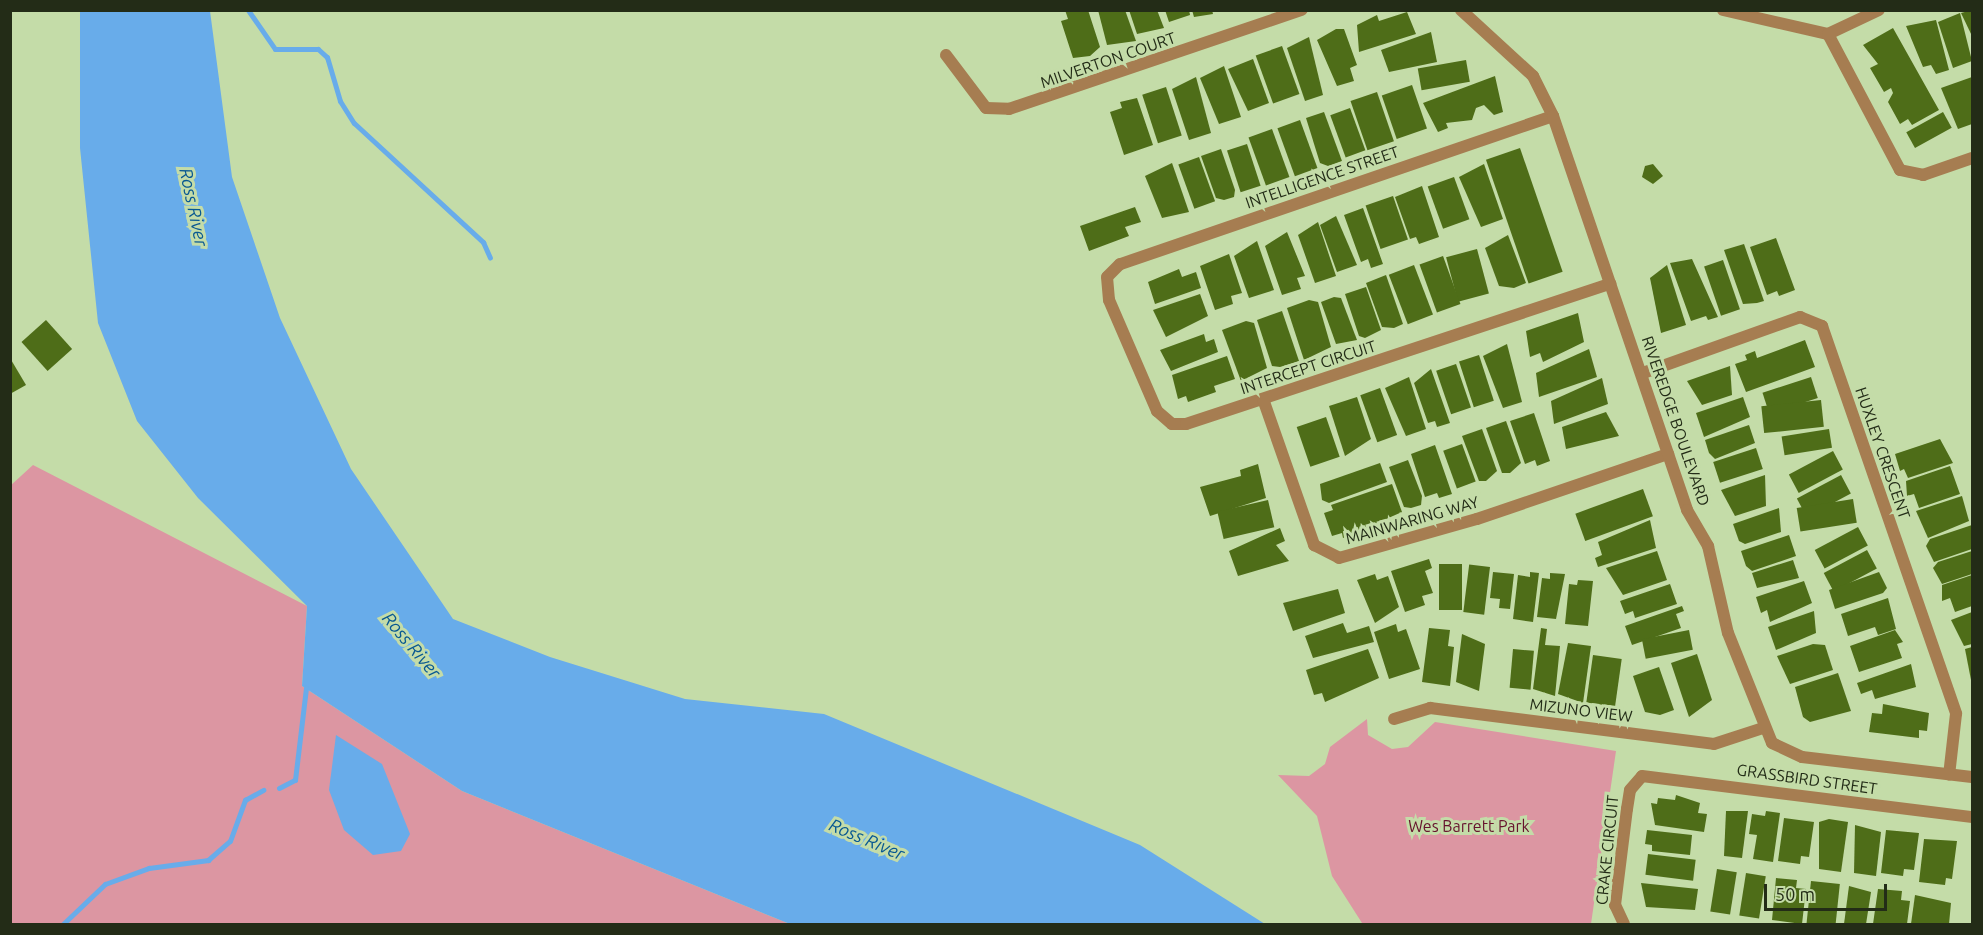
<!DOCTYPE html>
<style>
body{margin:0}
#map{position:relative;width:1983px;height:935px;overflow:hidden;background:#c4dca8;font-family:Ubuntu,sans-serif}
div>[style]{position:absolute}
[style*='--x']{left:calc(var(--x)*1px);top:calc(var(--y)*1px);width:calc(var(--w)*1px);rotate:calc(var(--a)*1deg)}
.green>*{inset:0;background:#dc96a2}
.water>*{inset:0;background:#68acea}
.stream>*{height:5px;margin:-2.5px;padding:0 2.5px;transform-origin:2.5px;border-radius:2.5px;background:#68acea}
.building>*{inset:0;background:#4e6d18;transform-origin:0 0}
.minor>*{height:12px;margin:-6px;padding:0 6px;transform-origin:6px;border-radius:6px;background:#a67d51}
.tertiary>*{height:12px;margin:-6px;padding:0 6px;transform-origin:6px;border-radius:6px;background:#a67d51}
span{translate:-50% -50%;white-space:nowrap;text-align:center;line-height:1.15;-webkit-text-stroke:6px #c4dca8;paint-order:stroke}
.street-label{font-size:16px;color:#232c17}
.park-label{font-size:16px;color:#66132d}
.water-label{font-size:18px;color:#085891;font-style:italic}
.frame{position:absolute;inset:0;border:12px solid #232c17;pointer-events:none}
.scale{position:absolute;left:1764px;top:884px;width:123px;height:27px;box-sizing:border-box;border:3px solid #232c17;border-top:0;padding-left:8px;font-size:18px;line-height:21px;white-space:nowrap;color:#232c17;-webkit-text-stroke:4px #c4dca8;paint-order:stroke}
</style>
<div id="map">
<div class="green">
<div style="clip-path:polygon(33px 465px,307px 606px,302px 686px,462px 791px,790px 924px,11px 924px,10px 486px)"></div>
<div style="clip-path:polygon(1367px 719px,1368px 735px,1392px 749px,1408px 747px,1435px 722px,1616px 751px,1591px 924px,1362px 923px,1332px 876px,1317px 816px,1278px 775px,1309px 776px,1325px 764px,1330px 747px)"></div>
</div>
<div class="water">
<div style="clip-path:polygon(80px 11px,210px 11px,232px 177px,280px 318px,351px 469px,453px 619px,550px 657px,685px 699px,824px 714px,1140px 845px,1265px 924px,790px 924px,462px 791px,302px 686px,307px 606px,198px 498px,137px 421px,98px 323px,80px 148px)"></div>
<div style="clip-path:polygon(336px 735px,382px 764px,410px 834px,401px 851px,373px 855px,344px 830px,329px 790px)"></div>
</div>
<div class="stream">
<div style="--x:248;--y:10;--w:47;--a:55.3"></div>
<div style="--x:275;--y:49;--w:43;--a:0"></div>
<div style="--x:318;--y:49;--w:12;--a:42"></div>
<div style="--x:327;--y:57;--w:46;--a:73.5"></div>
<div style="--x:340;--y:101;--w:26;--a:58"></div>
<div style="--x:354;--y:123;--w:176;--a:42.7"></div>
<div style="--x:483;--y:242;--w:17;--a:66"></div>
<div style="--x:279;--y:788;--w:18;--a:-27"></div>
<div style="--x:295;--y:780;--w:93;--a:-83.2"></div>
<div style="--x:63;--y:924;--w:58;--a:-43.6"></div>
<div style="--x:105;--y:884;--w:47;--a:-20"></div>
<div style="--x:149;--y:868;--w:60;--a:-7.7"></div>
<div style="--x:208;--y:860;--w:29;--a:-41"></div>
<div style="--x:230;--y:841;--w:44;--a:-69.9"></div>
<div style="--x:245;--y:800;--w:21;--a:-29"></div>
</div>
<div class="building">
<div style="clip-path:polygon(1065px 10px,1088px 10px,1100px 47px,1090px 56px,1073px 58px,1061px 21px,1068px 19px)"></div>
<div style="clip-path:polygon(1098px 10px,1125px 10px,1136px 41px,1107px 45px)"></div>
<div style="clip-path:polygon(1129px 10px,1157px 10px,1164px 28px,1137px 34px)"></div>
<div style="clip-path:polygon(1165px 10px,1189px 10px,1190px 15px,1169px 22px)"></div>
<div style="clip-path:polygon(1192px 10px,1212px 10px,1213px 14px,1194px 17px)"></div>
<div style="clip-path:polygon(1972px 10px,1972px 36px,1961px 13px)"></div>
<div style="clip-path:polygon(1407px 12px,1416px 34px,1359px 52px,1357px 25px,1377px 15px,1379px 21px)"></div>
<div style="clip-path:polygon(1960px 13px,1972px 61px,1953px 68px,1938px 22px)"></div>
<div style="clip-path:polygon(1936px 20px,1949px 70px,1936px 74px,1931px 65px,1923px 67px,1906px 26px)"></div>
<div style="clip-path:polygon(1893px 28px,1939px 110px,1912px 125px,1908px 119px,1900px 124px,1888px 102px,1893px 93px,1891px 88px,1884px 92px,1870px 68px,1878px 64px,1863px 45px)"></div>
<div style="clip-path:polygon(1336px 29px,1344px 29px,1357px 65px,1350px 68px,1354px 81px,1337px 86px,1317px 40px)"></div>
<div style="clip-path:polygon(1431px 32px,1437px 62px,1389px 72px,1381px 50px)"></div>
<div style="clip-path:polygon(1309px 37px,1323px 95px,1305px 101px,1287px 48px)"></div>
<div style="left:1282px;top:46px;width:51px;height:28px;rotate:70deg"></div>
<div style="clip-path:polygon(1253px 59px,1269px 103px,1248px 111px,1228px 69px)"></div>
<div style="left:1466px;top:60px;width:22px;height:49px;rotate:80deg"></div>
<div style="clip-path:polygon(1224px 66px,1241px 117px,1219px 124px,1200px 78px)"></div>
<div style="clip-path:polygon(1495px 76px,1503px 112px,1494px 115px,1484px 105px,1476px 108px,1472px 120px,1446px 123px,1448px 128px,1438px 132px,1423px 103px)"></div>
<div style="clip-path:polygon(1196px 77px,1211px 133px,1189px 140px,1172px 89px)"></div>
<div style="clip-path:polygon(1972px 77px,1972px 124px,1958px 129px,1941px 88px)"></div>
<div style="left:1412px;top:85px;width:46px;height:32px;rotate:71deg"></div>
<div style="left:1166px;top:87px;width:51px;height:25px;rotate:72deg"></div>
<div style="left:1377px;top:92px;width:52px;height:28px;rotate:71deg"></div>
<div style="clip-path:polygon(1137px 98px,1153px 145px,1124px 155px,1110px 112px,1122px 108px,1120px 102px)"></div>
<div style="left:1350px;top:108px;width:45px;height:21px;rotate:70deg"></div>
<div style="clip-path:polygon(1324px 112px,1342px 161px,1328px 166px,1320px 163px,1306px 118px)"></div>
<div style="left:1943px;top:112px;width:18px;height:42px;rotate:61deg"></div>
<div style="left:1300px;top:120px;width:51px;height:24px;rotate:70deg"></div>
<div style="left:1272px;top:129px;width:51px;height:25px;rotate:70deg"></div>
<div style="left:1247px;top:144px;width:44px;height:21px;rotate:72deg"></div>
<div style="left:1520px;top:148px;width:131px;height:36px;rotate:71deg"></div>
<div style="clip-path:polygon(1221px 149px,1235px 190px,1234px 197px,1224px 200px,1216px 198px,1201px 156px)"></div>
<div style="left:1199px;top:157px;width:47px;height:22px;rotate:70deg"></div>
<div style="clip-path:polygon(1172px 163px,1189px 212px,1162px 218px,1145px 176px)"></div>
<div style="clip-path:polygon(1484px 164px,1503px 219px,1481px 227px,1459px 177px)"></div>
<div style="clip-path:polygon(1653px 164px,1663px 176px,1653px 184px,1642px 177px,1645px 166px)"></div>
<div style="left:1454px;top:177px;width:45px;height:28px;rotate:70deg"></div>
<div style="clip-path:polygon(1422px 186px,1439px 237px,1419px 244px,1416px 237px,1410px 239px,1395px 197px)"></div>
<div style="left:1393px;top:196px;width:46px;height:29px;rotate:71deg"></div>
<div style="clip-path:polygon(1135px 207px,1141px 222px,1125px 227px,1129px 236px,1089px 251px,1080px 226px)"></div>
<div style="clip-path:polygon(1363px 208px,1383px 264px,1371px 268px,1368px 259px,1361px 262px,1344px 215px)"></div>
<div style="clip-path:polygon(1336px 216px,1357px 265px,1337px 272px,1320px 225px)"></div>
<div style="clip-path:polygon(1318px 222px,1336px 276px,1315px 283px,1298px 235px)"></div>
<div style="clip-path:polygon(1287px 232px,1305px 276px,1297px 278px,1301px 289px,1282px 295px,1265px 246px)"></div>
<div style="clip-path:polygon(1508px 235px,1526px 283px,1514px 288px,1499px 286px,1485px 248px)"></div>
<div style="clip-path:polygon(1776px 238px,1795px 290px,1779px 296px,1777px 291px,1767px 295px,1750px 247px)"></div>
<div style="clip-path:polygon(1257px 241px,1274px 290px,1249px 298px,1234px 256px)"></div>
<div style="clip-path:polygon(1744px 244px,1764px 301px,1757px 303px,1743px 304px,1724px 250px)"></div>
<div style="left:1477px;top:249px;width:46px;height:32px;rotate:75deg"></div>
<div style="clip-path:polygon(1229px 254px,1242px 293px,1231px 296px,1233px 304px,1215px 310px,1200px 266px)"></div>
<div style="left:1443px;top:256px;width:51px;height:25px;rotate:70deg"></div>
<div style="clip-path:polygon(1692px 259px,1718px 317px,1708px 320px,1706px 316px,1691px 321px,1670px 263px)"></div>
<div style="left:1723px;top:260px;width:52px;height:20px;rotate:71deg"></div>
<div style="left:1414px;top:265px;width:53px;height:27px;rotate:69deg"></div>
<div style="clip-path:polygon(1667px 265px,1686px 325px,1661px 333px,1650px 278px)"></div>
<div style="clip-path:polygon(1179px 269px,1182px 277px,1196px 272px,1201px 288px,1155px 304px,1148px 282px)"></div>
<div style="clip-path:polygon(1386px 275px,1403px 324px,1394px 328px,1382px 327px,1366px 283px)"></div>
<div style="clip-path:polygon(1366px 287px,1381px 330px,1365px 338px,1359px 336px,1345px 294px)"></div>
<div style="clip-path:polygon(1200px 294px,1208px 316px,1166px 337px,1153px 310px)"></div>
<div style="clip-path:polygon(1334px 297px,1341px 298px,1357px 340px,1336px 344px,1321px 302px)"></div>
<div style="clip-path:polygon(1309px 300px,1318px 302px,1331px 347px,1304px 360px,1287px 308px)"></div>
<div style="clip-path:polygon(1282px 311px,1299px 361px,1280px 367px,1272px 366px,1257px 320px)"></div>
<div style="clip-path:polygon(1578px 313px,1584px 342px,1543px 362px,1540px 353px,1530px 357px,1526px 331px)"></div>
<div style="left:46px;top:320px;width:39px;height:33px;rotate:48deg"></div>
<div style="clip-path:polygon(1246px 321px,1254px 323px,1267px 368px,1241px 381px,1222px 330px)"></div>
<div style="clip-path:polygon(1204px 334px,1206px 342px,1214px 339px,1218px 352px,1171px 371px,1160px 350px)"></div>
<div style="clip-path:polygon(1805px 340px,1815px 367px,1746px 392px,1735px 364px,1747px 360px,1745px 355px,1755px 351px,1757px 358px)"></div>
<div style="clip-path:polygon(1507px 344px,1522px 402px,1503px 408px,1483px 356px)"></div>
<div style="clip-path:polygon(1589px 349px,1597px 377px,1539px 397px,1536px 373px)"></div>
<div style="left:1479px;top:355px;width:48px;height:21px;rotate:72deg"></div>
<div style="clip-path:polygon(1227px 356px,1235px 379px,1214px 386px,1216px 392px,1188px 402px,1186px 396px,1178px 399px,1172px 375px)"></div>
<div style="clip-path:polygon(10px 358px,26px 385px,10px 394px)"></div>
<div style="left:1456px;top:364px;width:46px;height:21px;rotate:71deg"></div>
<div style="clip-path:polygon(1730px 366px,1732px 395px,1702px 405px,1687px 381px)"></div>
<div style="clip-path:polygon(1431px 369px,1450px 423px,1437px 427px,1435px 421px,1428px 423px,1414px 383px)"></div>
<div style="clip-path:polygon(1409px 377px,1426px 429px,1406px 436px,1385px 388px)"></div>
<div style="left:1811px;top:377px;width:22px;height:51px;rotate:72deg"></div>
<div style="clip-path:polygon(1602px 378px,1608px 404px,1554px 424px,1551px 401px)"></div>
<div style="left:1380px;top:388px;width:50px;height:21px;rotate:70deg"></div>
<div style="clip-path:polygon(1357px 397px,1371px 439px,1345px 456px,1329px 406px)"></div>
<div style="clip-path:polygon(1743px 397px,1750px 417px,1704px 437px,1696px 413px)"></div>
<div style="left:1821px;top:400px;width:27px;height:60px;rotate:84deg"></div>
<div style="clip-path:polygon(1606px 412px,1619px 436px,1566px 449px,1562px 427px)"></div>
<div style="clip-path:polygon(1534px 413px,1550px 461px,1537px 466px,1535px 460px,1525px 464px,1510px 421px)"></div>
<div style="left:1326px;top:417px;width:42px;height:31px;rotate:71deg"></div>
<div style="clip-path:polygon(1506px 421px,1521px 463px,1510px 473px,1502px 473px,1486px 428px)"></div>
<div style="clip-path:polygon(1749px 425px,1755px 443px,1715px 459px,1709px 453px,1705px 440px)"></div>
<div style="clip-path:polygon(1482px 429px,1497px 471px,1486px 481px,1479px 481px,1462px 436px)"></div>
<div style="left:1829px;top:429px;width:19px;height:48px;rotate:81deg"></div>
<div style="clip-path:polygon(1940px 439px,1953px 463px,1908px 478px,1904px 469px,1900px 471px,1895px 454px)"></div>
<div style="left:1462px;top:444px;width:40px;height:20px;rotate:70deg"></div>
<div style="clip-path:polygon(1435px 445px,1452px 494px,1439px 498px,1437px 493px,1425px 497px,1411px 454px)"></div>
<div style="left:1756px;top:448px;width:22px;height:45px;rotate:72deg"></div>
<div style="left:1833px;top:451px;width:21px;height:50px;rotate:62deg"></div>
<div style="clip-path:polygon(1408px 460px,1422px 496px,1421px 505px,1411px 508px,1404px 507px,1389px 467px)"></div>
<div style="clip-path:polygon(1380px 463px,1387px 482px,1329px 503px,1322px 500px,1320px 484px)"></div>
<div style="clip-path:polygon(1258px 464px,1266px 498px,1210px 516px,1200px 487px,1241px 476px,1240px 470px)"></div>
<div style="clip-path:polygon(1950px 466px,1960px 494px,1919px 508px,1914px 494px,1907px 496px,1906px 481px)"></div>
<div style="clip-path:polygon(1765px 475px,1766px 506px,1735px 516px,1721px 490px)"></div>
<div style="left:1841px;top:475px;width:21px;height:50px;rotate:62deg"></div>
<div style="clip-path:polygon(1392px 484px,1402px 512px,1343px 538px,1342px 533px,1332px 536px,1324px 513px,1333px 510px,1331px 505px)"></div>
<div style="left:1643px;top:489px;width:29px;height:72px;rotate:70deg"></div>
<div style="clip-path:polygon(1962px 496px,1969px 521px,1928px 538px,1916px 511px)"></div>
<div style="left:1853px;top:499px;width:24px;height:57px;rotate:81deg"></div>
<div style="left:1268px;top:500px;width:28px;height:52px;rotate:77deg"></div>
<div style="clip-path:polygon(1779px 508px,1781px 532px,1745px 544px,1739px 541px,1733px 524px)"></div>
<div style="clip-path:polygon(1650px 520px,1656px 548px,1598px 567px,1595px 558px,1602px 555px,1598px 542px)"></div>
<div style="clip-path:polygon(1972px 525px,1972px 549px,1934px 562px,1926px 546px,1930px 539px)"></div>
<div style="left:1858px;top:527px;width:21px;height:49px;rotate:62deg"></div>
<div style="clip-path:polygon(1280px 528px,1285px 541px,1276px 545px,1289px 561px,1238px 576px,1229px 551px)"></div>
<div style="clip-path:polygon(1789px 535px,1796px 556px,1752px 571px,1746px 566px,1741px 551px)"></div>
<div style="left:1867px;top:550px;width:21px;height:49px;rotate:62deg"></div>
<div style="clip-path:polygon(1657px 551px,1667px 580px,1623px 595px,1606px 568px)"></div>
<div style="clip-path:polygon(1972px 551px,1972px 574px,1942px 584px,1933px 568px,1938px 562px)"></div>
<div style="clip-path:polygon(1429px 559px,1432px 568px,1425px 571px,1433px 593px,1422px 596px,1425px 605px,1405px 612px,1391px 571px)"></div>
<div style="clip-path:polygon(1793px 560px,1799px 578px,1757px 588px,1752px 573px)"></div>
<div style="left:1439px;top:564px;width:23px;height:46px"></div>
<div style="left:1490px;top:567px;width:48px;height:21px;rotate:97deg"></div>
<div style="clip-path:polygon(1493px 572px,1514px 574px,1510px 609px,1499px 608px,1500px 599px,1490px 598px)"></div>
<div style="clip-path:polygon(1530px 572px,1539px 573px,1533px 622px,1513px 619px,1518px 575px,1530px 577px)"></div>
<div style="clip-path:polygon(1879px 572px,1887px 588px,1883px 593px,1835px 609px,1829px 590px)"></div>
<div style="clip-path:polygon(1550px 573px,1565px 574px,1556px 619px,1537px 617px,1542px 578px,1550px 579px)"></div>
<div style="clip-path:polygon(1375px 574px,1377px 580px,1388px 576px,1399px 607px,1375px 623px,1357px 580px)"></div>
<div style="clip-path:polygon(1972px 575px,1972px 606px,1955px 612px,1950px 598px,1942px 601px,1942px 585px)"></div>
<div style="clip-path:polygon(1578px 580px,1593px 581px,1588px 626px,1565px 624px,1569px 584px,1577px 585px)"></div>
<div style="clip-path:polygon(1804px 581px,1812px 603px,1770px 622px,1767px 610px,1761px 613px,1756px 597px)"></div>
<div style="clip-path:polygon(1670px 584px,1677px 604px,1635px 618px,1633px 611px,1625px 614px,1620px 601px)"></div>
<div style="clip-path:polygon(1338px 589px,1345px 613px,1293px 631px,1283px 603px)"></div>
<div style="clip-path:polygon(1888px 598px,1896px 629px,1878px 635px,1875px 627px,1848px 636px,1841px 614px)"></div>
<div style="clip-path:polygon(1682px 606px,1684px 611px,1676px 614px,1681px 628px,1632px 645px,1625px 626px)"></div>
<div style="clip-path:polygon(1814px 611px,1816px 633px,1776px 650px,1768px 627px)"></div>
<div style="clip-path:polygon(1972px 612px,1972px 644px,1964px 646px,1951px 620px)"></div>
<div style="clip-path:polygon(1343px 623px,1347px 633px,1369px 626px,1374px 642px,1313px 658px,1305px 636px)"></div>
<div style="clip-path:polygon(1396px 624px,1398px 632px,1406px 629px,1420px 669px,1389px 679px,1374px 632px)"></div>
<div style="clip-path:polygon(1429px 628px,1450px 630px,1448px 646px,1454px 647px,1450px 686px,1422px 682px)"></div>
<div style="clip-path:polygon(1541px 628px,1547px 629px,1545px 645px,1560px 646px,1555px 696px,1533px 689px)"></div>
<div style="left:1689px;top:630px;width:20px;height:48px;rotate:79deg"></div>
<div style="clip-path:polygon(1895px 630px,1903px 642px,1897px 644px,1902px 658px,1859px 672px,1850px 646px)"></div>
<div style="clip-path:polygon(1462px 634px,1485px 644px,1479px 691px,1456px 682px)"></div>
<div style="clip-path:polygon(1568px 643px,1591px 646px,1583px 703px,1558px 694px)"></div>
<div style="clip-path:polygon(1813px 644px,1825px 645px,1833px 670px,1790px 684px,1777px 656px)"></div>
<div style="clip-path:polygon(1972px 647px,1972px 679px,1971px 680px,1965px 649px)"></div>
<div style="clip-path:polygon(1368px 649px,1379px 678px,1325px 702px,1322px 693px,1314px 695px,1306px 670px)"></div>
<div style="left:1513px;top:649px;width:21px;height:39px;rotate:5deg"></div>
<div style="clip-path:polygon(1697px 654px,1712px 700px,1689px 717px,1671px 663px)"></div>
<div style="left:1593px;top:655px;width:29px;height:48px;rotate:8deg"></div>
<div style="clip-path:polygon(1911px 664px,1916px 687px,1875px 699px,1872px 690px,1861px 694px,1857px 683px)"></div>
<div style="clip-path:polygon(1659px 667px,1674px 710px,1660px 715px,1645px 712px,1633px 676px)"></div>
<div style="clip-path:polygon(1838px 673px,1851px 711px,1810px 722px,1803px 717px,1795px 687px)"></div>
<div style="clip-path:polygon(1883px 704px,1929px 713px,1927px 731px,1919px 730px,1919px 738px,1869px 732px,1872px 713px,1882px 714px)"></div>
<div style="clip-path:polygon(1676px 795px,1700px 803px,1698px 813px,1707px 814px,1704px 832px,1655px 825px,1651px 803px,1657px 804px,1658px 798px,1675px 800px)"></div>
<div style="clip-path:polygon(1726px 811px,1748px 811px,1742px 858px,1724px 856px)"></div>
<div style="clip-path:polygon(1766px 811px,1780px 813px,1773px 862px,1753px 859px,1757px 835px,1749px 834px,1752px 814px,1765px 816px)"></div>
<div style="clip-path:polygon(1784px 818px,1814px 822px,1809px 857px,1801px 856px,1800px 864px,1778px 861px)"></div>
<div style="clip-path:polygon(1829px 819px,1848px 822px,1841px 872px,1819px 869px,1819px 822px)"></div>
<div style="clip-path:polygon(1855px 825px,1881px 832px,1876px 876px,1854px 873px)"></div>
<div style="clip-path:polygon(1647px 830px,1692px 835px,1690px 855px,1652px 851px,1652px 845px,1645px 844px)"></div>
<div style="clip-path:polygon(1886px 830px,1919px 833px,1914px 870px,1904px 869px,1903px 876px,1881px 873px)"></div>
<div style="clip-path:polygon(1924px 839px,1957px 841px,1952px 879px,1946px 878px,1945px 885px,1919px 882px)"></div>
<div style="left:1648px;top:854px;width:48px;height:21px;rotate:7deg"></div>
<div style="left:1717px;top:869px;width:20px;height:43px;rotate:9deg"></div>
<div style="left:1746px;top:873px;width:20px;height:43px;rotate:9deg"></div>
<div style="clip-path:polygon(1776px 878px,1797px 880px,1796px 888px,1806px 889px,1802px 924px,1772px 920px)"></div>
<div style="left:1811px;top:881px;width:29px;height:43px;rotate:6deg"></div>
<div style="clip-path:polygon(1641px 883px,1698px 889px,1695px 910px,1646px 907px)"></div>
<div style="clip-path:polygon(1849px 886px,1871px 892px,1866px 924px,1844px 924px)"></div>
<div style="clip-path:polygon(1878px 889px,1902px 891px,1901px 900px,1910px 901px,1907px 924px,1873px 924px)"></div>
<div style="clip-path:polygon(1915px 895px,1951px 903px,1949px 924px,1911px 924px)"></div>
</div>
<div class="minor">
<div style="--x:1723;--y:10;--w:108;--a:12.9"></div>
<div style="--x:1828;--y:34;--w:154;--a:62.1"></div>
<div style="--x:1900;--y:170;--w:24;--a:12"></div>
<div style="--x:1923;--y:175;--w:52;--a:-19.1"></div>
<div style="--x:1828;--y:34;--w:56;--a:-25.2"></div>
<div style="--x:946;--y:55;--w:66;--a:53"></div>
<div style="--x:986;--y:108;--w:23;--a:2"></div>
<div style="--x:1009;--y:109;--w:309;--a:-18.7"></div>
<div style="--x:1553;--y:116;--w:458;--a:161.1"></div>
<div style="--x:1120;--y:264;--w:18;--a:135"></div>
<div style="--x:1107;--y:277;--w:23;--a:85"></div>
<div style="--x:1109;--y:300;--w:121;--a:66.6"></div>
<div style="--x:1157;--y:411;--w:20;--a:41"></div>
<div style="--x:1172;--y:424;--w:14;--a:0"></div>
<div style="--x:1186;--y:424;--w:447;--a:-18.3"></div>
<div style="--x:1643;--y:373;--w:167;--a:-19.6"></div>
<div style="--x:1800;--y:317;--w:24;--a:22"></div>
<div style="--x:1822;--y:326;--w:410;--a:70.9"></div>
<div style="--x:1956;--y:714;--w:61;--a:96.5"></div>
<div style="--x:1263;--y:399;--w:155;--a:70.7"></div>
<div style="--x:1314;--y:545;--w:28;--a:27"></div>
<div style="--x:1339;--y:558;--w:143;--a:-15.8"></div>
<div style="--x:1477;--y:519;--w:202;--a:-18.8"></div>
<div style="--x:1394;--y:719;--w:38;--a:-17"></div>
<div style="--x:1430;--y:708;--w:286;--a:7.2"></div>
<div style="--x:1714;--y:744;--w:52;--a:-18.1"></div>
<div style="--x:1624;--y:924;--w:21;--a:-115"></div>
<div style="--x:1615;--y:905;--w:97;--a:-82.9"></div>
<div style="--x:1627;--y:809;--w:19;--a:-81"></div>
<div style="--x:1630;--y:790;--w:18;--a:-49"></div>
<div style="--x:1642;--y:776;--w:333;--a:7.1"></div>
</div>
<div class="tertiary">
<div style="--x:1461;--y:10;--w:98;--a:42.5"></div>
<div style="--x:1533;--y:76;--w:45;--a:63.4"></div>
<div style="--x:1553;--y:116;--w:416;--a:71.2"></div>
<div style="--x:1687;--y:510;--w:42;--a:59.7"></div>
<div style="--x:1708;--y:546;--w:89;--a:77.1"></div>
<div style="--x:1728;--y:633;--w:118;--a:68.2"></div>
<div style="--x:1772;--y:743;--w:33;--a:25"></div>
<div style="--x:1802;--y:757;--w:171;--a:6.7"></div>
</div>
<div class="street-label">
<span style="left:1108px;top:60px;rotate:-19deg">MILVERTON COURT</span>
<span style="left:1322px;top:177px;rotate:-19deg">INTELLIGENCE STREET</span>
<span style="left:1308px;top:367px;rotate:-18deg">INTERCEPT CIRCUIT</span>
<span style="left:1676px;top:421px;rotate:71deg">RIVEREDGE BOULEVARD</span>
<span style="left:1883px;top:453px;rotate:71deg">HUXLEY CRESCENT</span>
<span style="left:1412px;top:520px;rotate:-16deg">MAINWARING WAY</span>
<span style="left:1581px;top:710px;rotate:7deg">MIZUNO VIEW</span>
<span style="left:1807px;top:779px;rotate:8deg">GRASSBIRD STREET</span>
<span style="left:1607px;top:850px;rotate:-84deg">CRAKE CIRCUIT</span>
</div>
<div class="park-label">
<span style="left:1469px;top:826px">Wes Barrett Park</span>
</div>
<div class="water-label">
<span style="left:194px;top:207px;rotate:78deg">Ross River</span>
<span style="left:412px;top:645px;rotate:50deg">Ross River</span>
<span style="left:867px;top:839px;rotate:23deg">Ross River</span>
</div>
<div class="frame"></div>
<div class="scale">50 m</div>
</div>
